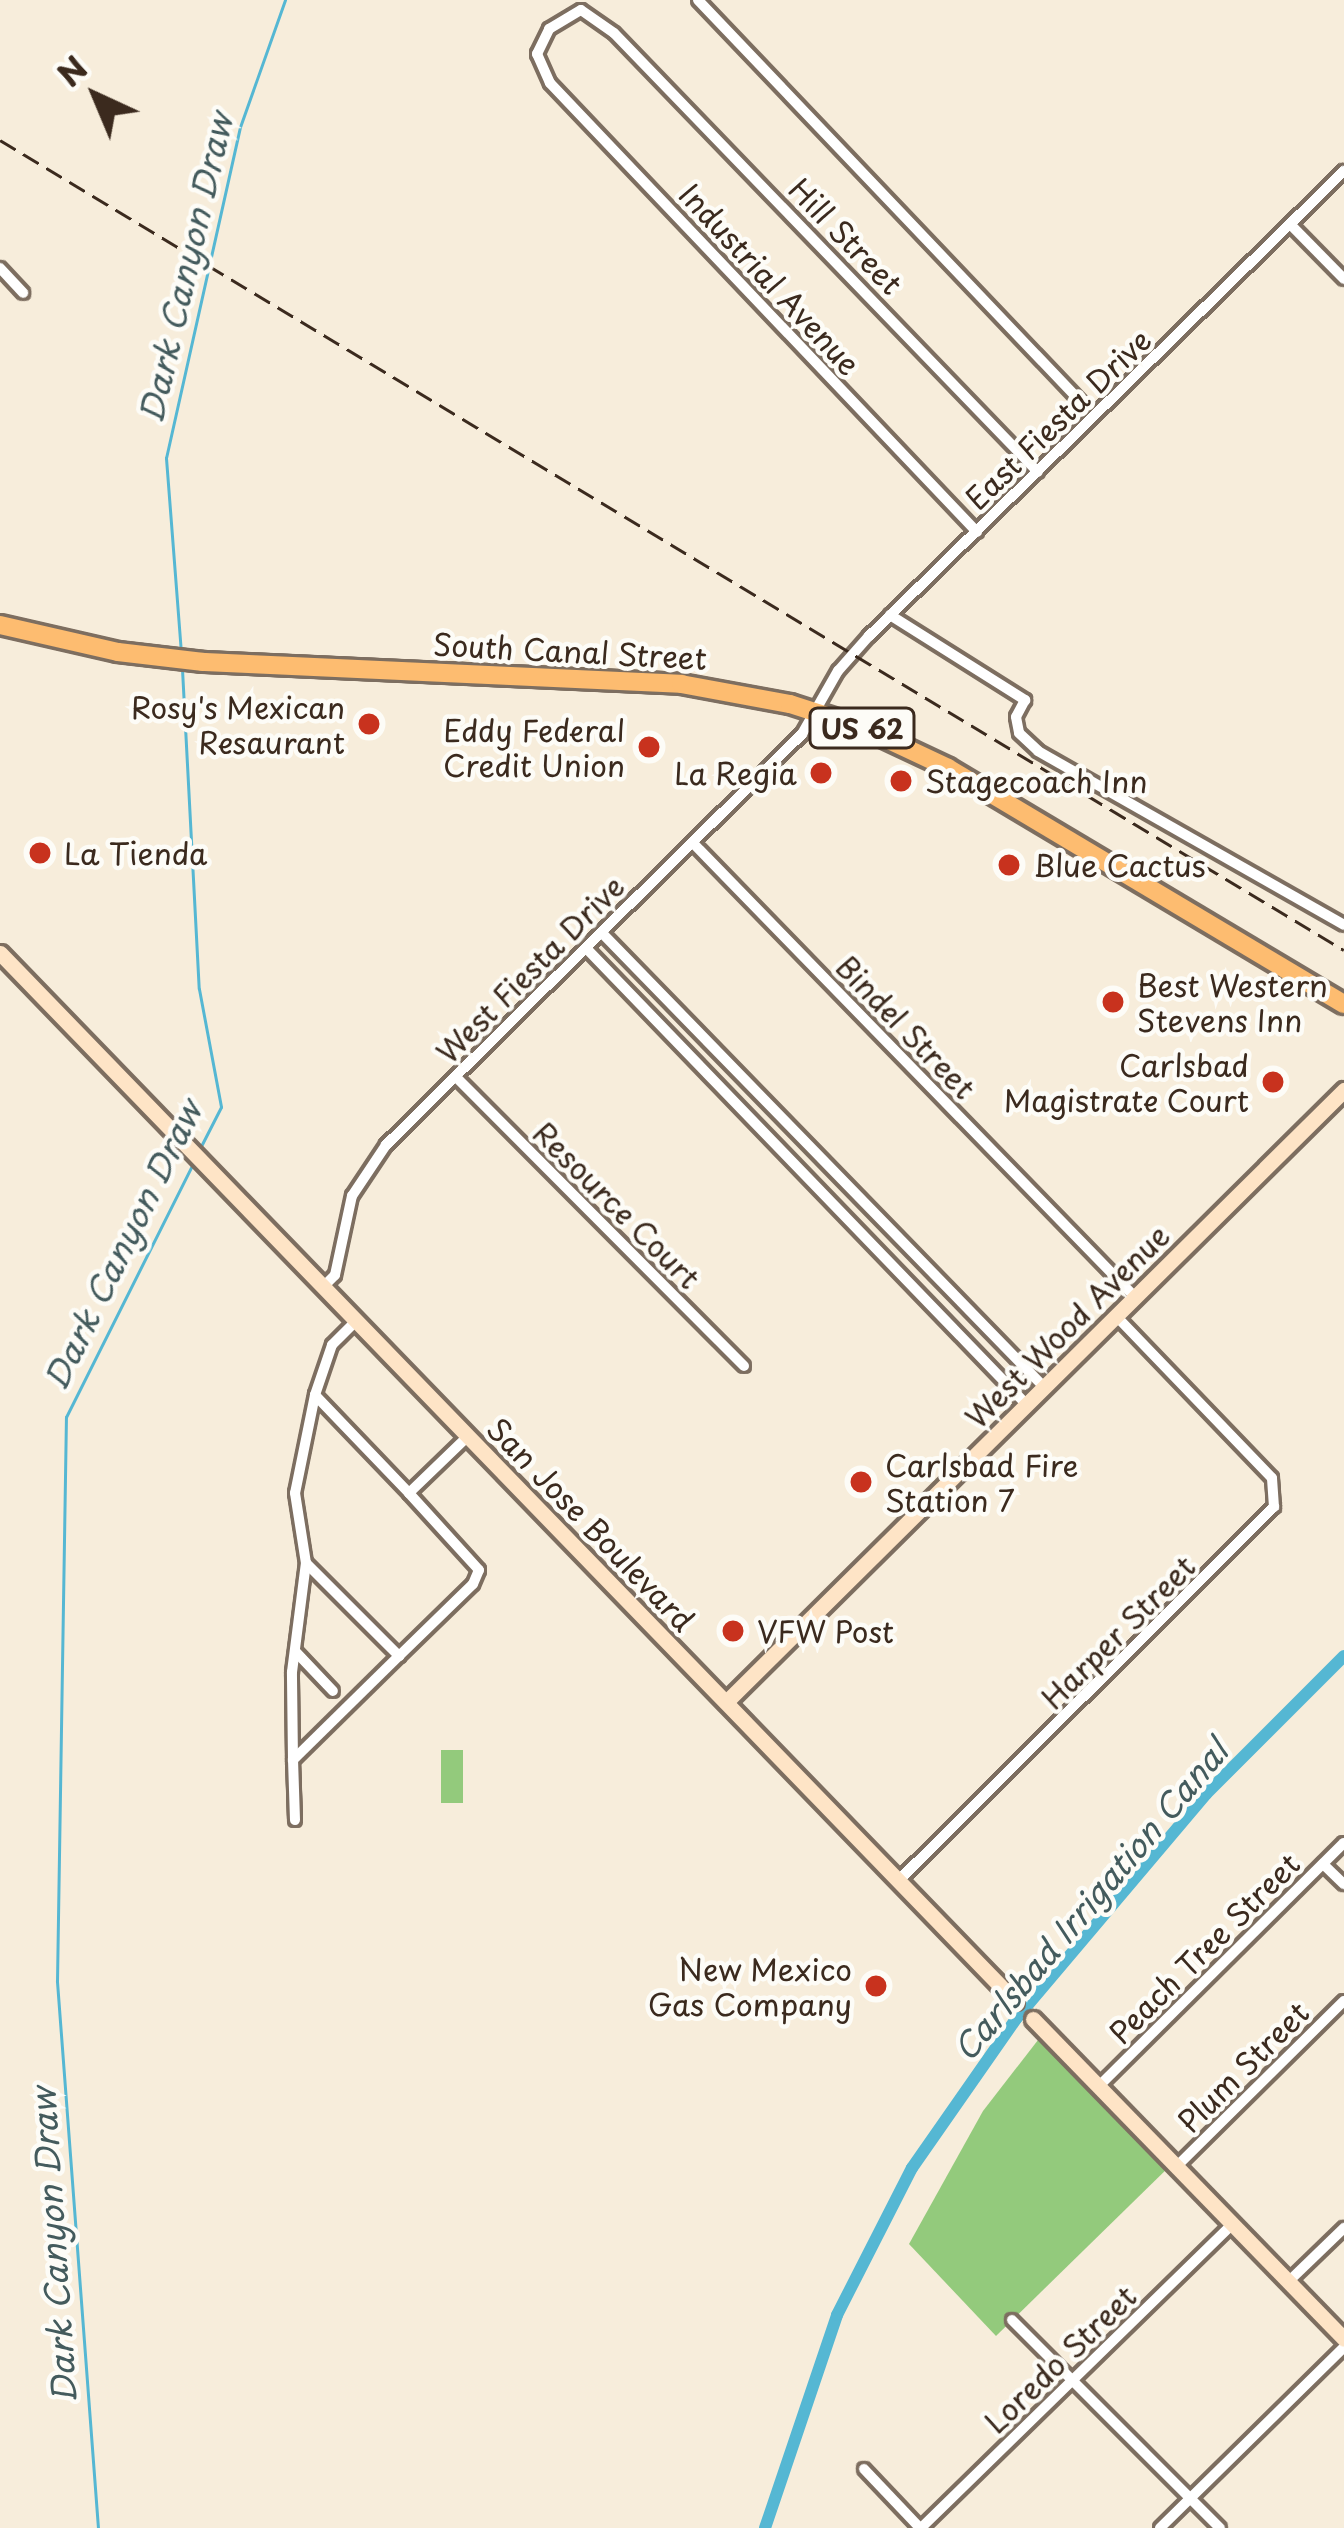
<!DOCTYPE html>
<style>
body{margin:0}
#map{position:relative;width:1344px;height:2528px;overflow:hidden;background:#f7eddb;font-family:"Playpen Sans",sans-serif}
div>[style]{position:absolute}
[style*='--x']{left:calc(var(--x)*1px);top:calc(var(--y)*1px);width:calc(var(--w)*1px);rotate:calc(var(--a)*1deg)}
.green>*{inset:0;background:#93ca7c;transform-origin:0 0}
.stream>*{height:3px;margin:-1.5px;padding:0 1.5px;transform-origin:1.5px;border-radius:1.5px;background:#55b7d3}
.canal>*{height:12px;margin:-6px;padding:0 6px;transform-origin:6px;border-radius:6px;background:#55b7d3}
.roads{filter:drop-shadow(3px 0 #7d6e60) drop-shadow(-3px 0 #7d6e60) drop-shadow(0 3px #7d6e60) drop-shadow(0 -3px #7d6e60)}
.street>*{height:10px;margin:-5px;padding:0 5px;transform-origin:5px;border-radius:5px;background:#fff}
.secondary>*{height:15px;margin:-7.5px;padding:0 7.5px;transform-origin:7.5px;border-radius:7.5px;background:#fee4c6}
.highway>*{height:18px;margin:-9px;padding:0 9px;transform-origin:9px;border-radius:9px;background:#fdbc70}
.rail>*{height:3px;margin-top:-1.5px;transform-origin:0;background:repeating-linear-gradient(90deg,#3b2a1e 0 18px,transparent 0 27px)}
.dots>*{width:33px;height:33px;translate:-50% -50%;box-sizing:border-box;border:6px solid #fdfcf7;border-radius:50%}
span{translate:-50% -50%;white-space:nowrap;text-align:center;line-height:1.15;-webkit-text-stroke:9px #fdfcf7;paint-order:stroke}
.shield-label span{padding:3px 9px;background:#fdfcf7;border:3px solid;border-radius:9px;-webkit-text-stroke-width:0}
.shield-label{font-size:27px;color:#3b2a1e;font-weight:700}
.street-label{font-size:30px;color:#3b2a1e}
.poi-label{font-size:30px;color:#3b2a1e}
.right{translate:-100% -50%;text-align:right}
.left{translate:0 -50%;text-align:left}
.water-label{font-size:33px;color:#445b5d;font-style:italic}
.north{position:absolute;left:36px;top:36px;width:120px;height:120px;-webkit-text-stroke:9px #fdfcf7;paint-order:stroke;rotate:316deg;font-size:33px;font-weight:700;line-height:48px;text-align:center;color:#3b2a1e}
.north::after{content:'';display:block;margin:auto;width:42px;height:54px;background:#3b2a1e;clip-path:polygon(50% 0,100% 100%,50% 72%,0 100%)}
</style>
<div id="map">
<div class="green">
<div style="left:441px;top:1750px;width:22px;height:53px"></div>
<div style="clip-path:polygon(1045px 2031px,1173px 2163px,996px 2336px,909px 2244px,983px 2111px)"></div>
</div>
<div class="stream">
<div style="--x:181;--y:653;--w:196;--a:-94.4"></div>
<div style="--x:166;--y:458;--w:339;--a:-77.4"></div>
<div style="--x:240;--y:127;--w:135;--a:-70.5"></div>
<div style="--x:182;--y:669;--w:320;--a:87"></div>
<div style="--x:199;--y:989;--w:120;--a:79.4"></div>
<div style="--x:221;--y:1107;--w:48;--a:117.1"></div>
<div style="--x:98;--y:2528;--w:549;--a:-94.29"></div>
<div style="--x:57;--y:1981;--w:564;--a:-89.09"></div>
<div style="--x:66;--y:1417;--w:284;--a:-63.4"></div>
</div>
<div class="canal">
<div style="--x:765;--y:2528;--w:225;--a:-71.3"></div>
<div style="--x:837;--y:2315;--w:165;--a:-63"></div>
<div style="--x:912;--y:2168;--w:182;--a:-55.1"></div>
<div style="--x:1016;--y:2019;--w:294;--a:-49.8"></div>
<div style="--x:1206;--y:1794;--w:195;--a:-45"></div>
</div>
<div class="roads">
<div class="street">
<div style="--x:698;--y:0;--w:558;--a:46.38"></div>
<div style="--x:1290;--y:224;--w:77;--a:45.5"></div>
<div style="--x:0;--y:268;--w:34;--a:47"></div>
<div style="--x:977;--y:532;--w:620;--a:-133.56"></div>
<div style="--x:550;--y:83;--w:32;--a:-114"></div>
<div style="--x:537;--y:54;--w:28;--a:-64"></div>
<div style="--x:549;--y:29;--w:37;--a:-31"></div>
<div style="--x:581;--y:10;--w:40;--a:34.9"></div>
<div style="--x:614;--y:33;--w:610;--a:46"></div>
<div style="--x:890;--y:615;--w:160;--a:32.2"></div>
<div style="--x:1025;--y:700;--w:19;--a:118"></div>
<div style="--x:1016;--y:717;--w:16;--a:79"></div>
<div style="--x:1019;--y:733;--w:26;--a:43"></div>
<div style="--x:1038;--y:751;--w:352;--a:29.6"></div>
<div style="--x:693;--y:843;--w:634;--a:45.77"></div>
<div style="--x:602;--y:933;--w:634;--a:45.77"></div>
<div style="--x:586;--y:948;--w:634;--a:46.02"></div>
<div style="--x:456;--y:1077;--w:408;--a:45.1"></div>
<div style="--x:323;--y:1287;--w:17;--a:-45"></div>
<div style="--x:335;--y:1275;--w:81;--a:-77.9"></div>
<div style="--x:352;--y:1196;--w:61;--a:-56.3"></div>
<div style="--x:386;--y:1145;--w:585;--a:-44.65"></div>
<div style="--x:802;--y:734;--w:73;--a:-60.3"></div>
<div style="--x:838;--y:671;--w:47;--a:-48.5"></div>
<div style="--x:869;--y:636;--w:665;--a:-44.39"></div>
<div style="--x:356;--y:1321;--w:34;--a:135"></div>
<div style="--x:332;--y:1345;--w:53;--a:108.8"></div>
<div style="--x:315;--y:1395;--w:136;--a:46.2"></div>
<div style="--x:409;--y:1493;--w:82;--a:-44"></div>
<div style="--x:315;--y:1395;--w:100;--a:101.5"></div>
<div style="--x:295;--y:1493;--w:71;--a:81.1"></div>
<div style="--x:306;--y:1563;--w:132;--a:45"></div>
<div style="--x:399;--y:1656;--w:103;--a:-44.2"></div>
<div style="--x:473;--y:1584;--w:15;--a:-67"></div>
<div style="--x:479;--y:1570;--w:104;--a:-132.3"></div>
<div style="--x:295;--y:1651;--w:55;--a:46.5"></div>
<div style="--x:293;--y:1760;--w:88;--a:-90.7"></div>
<div style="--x:292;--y:1672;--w:110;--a:-82.7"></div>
<div style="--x:295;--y:1820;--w:60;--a:-91.9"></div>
<div style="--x:293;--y:1760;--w:148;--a:-44.5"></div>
<div style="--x:1323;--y:1864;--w:29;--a:44"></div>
<div style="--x:899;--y:1880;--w:529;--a:-44.85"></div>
<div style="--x:1274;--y:1507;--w:29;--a:-94"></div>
<div style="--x:1272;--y:1478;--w:225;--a:-133.9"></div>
<div style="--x:1099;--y:2086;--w:345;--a:-44.8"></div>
<div style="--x:1176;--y:2167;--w:236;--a:-44.7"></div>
<div style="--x:1288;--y:2282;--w:78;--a:-44"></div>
<div style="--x:1012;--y:2320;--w:294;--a:45"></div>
<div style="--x:864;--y:2469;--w:81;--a:46.5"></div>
<div style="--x:921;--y:2528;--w:434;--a:-44.3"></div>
<div style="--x:1160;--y:2528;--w:258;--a:-44.5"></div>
</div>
<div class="secondary">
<div style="--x:0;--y:953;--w:1459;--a:45.92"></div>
<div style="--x:726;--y:1702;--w:870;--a:-44.72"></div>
<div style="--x:1033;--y:2019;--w:446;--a:45.8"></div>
</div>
<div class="highway">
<div style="--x:0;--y:625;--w:121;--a:12.9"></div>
<div style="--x:118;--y:652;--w:86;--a:6.7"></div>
<div style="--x:203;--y:662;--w:479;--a:2.6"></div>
<div style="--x:681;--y:684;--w:111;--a:10.4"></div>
<div style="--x:790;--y:704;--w:75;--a:17.9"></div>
<div style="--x:861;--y:727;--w:96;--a:25.2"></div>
<div style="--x:948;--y:768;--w:461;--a:30.8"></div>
</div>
</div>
<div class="rail">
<div style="--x:0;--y:140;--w:1569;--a:31.08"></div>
</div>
<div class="dots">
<div style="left:369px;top:724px;background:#c8321e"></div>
<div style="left:649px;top:747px;background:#c8321e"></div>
<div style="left:821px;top:773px;background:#c8321e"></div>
<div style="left:901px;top:781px;background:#c8321e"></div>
<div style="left:40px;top:853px;background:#c8321e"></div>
<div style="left:1009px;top:865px;background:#c8321e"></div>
<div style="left:1113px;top:1002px;background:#c8321e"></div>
<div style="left:1273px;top:1082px;background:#c8321e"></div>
<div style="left:861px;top:1482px;background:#c8321e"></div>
<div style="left:733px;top:1631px;background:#c8321e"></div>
<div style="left:876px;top:1986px;background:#c8321e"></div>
</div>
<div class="shield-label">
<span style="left:862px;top:728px">US 62</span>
</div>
<div class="street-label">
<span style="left:846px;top:236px;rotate:46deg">Hill Street</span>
<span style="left:770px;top:279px;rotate:47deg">Industrial Avenue</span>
<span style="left:1058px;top:419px;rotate:-44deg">East Fiesta Drive</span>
<span style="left:570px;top:651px;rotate:3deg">South Canal Street</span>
<span style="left:530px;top:969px;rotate:-45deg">West Fiesta Drive</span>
<span style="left:906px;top:1027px;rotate:46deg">Bindel Street</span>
<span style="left:617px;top:1205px;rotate:45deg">Resource Court</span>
<span style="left:1067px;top:1326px;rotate:-45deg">West Wood Avenue</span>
<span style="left:591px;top:1524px;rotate:46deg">San Jose Boulevard</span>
<span style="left:1118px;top:1632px;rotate:-45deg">Harper Street</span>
<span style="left:1204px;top:1948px;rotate:-45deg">Peach Tree Street</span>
<span style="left:1243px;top:2067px;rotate:-45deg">Plum Street</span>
<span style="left:1060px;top:2359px;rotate:-44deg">Loredo Street</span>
</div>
<div class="poi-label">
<span class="right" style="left:345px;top:724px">Rosy's Mexican<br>Resaurant</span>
<span class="right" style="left:625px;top:747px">Eddy Federal<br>Credit Union</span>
<span class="right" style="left:797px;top:773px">La Regia</span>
<span class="left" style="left:925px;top:781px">Stagecoach Inn</span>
<span class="left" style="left:64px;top:853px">La Tienda</span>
<span class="left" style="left:1033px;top:865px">Blue Cactus</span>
<span class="left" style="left:1137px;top:1002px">Best Western<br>Stevens Inn</span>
<span class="right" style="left:1249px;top:1082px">Carlsbad<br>Magistrate Court</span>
<span class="left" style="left:885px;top:1482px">Carlsbad Fire<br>Station 7</span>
<span class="left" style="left:757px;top:1631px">VFW Post</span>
<span class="right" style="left:852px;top:1986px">New Mexico<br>Gas Company</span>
</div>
<div class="water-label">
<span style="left:185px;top:268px;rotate:-77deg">Dark Canyon Draw</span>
<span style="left:122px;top:1245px;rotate:-64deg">Dark Canyon Draw</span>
<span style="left:1090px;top:1900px;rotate:-50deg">Carlsbad Irrigation Canal</span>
<span style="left:53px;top:2246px;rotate:-94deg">Dark Canyon Draw</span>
</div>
<div class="north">N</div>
</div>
